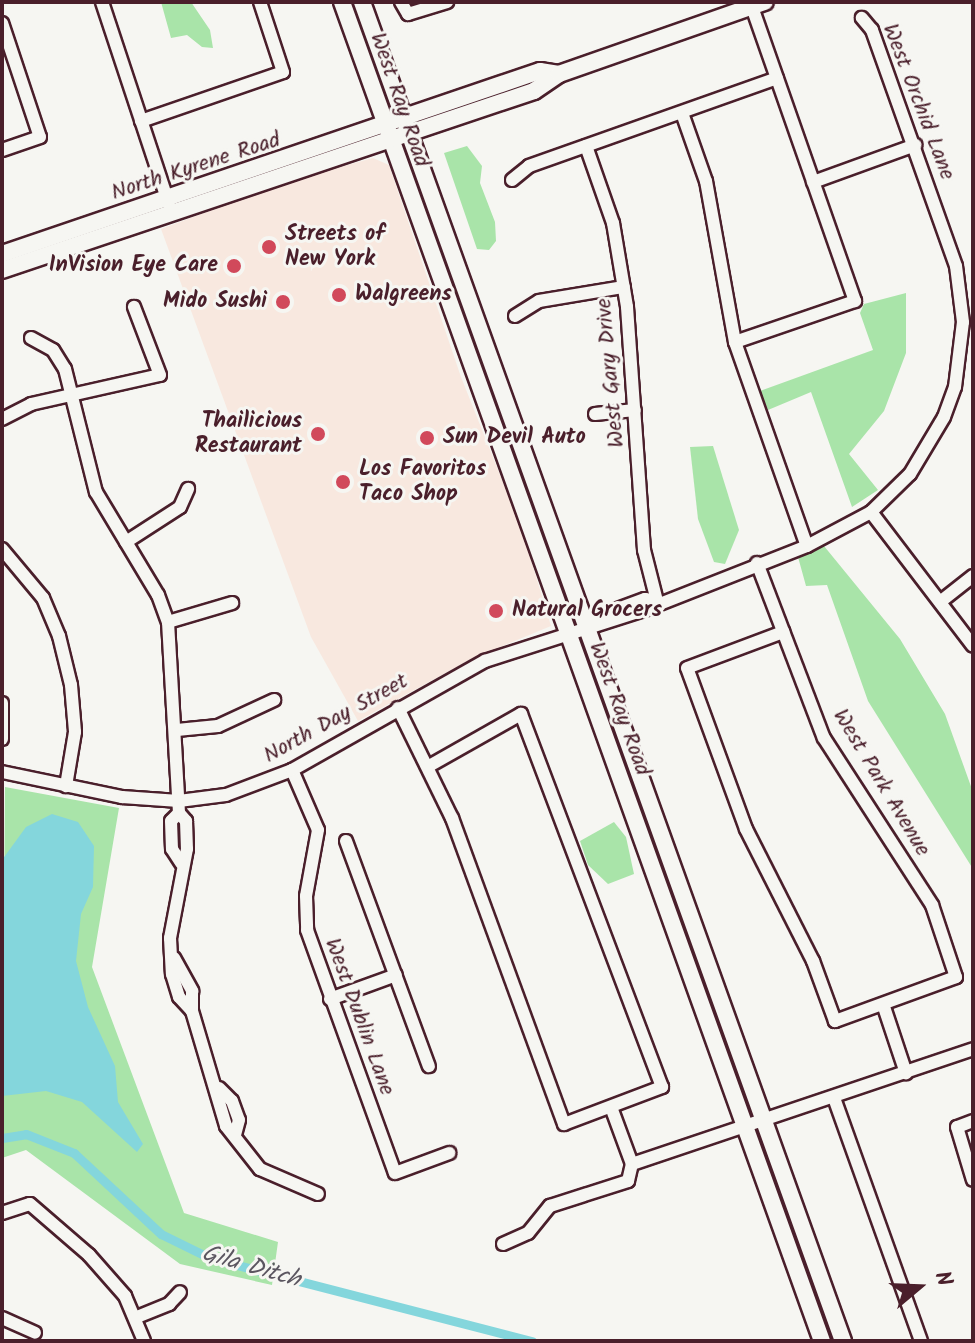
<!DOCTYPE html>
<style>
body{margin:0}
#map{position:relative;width:975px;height:1343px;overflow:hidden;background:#f6f6f2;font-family:Kalam,sans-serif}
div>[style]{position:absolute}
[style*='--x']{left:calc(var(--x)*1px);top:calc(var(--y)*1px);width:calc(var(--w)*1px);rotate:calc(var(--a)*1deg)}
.built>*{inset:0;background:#f8e8df}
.green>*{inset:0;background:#a9e4a9}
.water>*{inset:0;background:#84d6dc}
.canal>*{height:9px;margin:-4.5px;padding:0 4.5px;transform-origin:4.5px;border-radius:4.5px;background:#84d6dc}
.roads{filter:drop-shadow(2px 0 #4a1f2b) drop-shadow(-2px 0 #4a1f2b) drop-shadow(0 2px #4a1f2b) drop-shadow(0 -2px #4a1f2b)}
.minor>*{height:12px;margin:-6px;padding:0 6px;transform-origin:6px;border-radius:6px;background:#f6f6f2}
.major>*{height:16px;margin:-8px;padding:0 8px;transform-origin:8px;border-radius:8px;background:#f6f6f2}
.dots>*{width:22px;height:22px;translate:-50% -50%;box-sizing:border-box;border:4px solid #f6f6f2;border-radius:50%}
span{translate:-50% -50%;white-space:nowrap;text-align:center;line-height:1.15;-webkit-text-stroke:6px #f6f6f2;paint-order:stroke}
.street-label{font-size:22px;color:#4a1f2b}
.poi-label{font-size:22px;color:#4a1f2b;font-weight:700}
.left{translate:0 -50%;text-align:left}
.right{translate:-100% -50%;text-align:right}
.water-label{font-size:24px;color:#5b5660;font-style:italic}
.frame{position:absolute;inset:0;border:4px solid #4a1f2b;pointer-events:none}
.north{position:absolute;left:879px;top:1247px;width:80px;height:80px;-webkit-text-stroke:6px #f6f6f2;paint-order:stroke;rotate:71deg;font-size:22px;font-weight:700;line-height:32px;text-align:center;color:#4a1f2b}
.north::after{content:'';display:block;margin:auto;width:28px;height:36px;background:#4a1f2b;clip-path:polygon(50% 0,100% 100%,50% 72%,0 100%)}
</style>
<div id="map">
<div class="built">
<div style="clip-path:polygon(373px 158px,389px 165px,461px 377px,522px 530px,551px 626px,469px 660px,358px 721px,311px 637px,161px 229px,289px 181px)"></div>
</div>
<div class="green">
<div style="clip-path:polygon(161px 2px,191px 2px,210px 30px,213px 48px,202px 47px,187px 35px,171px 38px)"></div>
<div style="clip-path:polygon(467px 146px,482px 166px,480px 183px,495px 222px,496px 241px,489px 250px,477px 249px,444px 153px)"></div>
<div style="clip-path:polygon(906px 293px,906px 353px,884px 411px,849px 454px,878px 490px,852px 507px,811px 392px,768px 410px,760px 391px,873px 350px,860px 313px,864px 304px)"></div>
<div style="clip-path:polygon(713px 446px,739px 530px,725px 564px,714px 562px,698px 519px,690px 447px)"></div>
<div style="clip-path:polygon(824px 546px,900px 639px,945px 714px,973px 792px,973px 869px,868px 701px,827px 585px,806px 586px,798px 557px)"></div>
<div style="clip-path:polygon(5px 787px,119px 808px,92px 967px,184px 1213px,278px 1242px,272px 1285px,180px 1264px,26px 1150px,2px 1158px)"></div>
<div style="clip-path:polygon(614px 822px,626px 837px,634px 874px,608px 884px,588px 865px,580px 841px)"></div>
</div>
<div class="water">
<div style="clip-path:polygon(52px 814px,78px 822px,94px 846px,93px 887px,81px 914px,76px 961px,88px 1007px,115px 1066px,118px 1102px,143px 1144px,137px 1152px,82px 1102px,46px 1091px,2px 1096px,2px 860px,26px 827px)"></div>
</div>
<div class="canal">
<div style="--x:2;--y:1138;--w:24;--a:-9"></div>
<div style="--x:26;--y:1134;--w:52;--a:21.6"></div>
<div style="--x:74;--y:1153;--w:119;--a:43"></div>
<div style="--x:161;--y:1234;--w:55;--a:26.1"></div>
<div style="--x:210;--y:1258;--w:333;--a:14.5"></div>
</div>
<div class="roads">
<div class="minor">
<div style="--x:102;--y:2;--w:213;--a:71.7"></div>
<div style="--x:401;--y:2;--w:14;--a:60"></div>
<div style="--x:408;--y:14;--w:41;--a:-17.1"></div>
<div style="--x:2;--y:23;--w:120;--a:71.6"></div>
<div style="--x:40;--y:137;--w:40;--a:161.1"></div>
<div style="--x:682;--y:113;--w:72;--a:70.6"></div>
<div style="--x:706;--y:181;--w:164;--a:79.8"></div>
<div style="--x:735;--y:342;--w:216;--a:70.6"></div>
<div style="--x:141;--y:121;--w:150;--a:-19"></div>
<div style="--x:283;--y:72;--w:74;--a:-108.2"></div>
<div style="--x:586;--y:146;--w:82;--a:70.7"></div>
<div style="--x:613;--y:223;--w:85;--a:80.5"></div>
<div style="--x:627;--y:307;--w:244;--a:86"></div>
<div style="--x:644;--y:550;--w:53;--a:75.7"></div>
<div style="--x:512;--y:180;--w:22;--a:-39"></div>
<div style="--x:529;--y:166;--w:263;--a:-19.5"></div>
<div style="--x:813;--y:182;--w:109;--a:-19.9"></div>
<div style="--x:515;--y:316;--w:28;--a:-32"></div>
<div style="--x:539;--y:301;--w:86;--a:-9.4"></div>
<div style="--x:31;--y:338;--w:25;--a:29"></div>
<div style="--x:53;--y:350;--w:22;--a:58"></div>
<div style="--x:65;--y:369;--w:127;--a:75.9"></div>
<div style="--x:96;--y:492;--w:120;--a:59"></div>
<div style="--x:158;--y:595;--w:29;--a:70"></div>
<div style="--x:168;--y:622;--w:191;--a:86.7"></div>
<div style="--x:179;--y:813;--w:11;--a:49"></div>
<div style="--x:186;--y:821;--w:28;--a:88"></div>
<div style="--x:187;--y:849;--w:91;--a:100.8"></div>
<div style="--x:170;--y:938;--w:36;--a:87"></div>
<div style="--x:172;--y:974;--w:24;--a:73"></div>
<div style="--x:179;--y:997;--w:19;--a:47"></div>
<div style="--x:735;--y:342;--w:127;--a:-18.9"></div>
<div style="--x:855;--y:301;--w:317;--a:-109.3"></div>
<div style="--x:595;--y:414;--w:40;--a:-5.7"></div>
<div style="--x:2;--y:419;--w:33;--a:-27"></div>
<div style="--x:31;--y:404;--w:132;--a:-12.7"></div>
<div style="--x:160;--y:375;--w:73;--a:-110.9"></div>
<div style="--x:871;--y:512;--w:168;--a:52.7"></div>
<div style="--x:126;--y:542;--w:64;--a:-32.9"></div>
<div style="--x:180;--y:507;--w:20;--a:-66"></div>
<div style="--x:2;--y:549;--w:64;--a:50.1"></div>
<div style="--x:43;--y:598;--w:41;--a:67.2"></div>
<div style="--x:59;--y:636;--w:50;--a:76.2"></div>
<div style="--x:71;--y:685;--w:47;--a:85.1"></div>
<div style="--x:75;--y:732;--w:55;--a:99.5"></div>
<div style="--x:757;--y:563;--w:187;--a:69.1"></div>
<div style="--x:824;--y:738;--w:199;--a:57.1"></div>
<div style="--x:932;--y:905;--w:76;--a:71.6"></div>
<div style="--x:956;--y:977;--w:129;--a:160"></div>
<div style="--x:835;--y:1021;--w:64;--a:-110.1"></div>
<div style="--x:813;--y:961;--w:148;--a:-116.9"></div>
<div style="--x:746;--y:829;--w:171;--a:-110.1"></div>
<div style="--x:687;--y:668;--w:103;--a:-20.6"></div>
<div style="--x:940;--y:602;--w:42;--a:-38.2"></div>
<div style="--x:168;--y:622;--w:67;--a:-16.5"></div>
<div style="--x:587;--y:626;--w:16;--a:-40"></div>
<div style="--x:599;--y:616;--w:49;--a:-20.3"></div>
<div style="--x:645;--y:599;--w:12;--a:9"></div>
<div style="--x:2;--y:703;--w:36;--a:90"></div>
<div style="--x:398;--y:708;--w:123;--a:63.9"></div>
<div style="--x:452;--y:818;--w:326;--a:69.9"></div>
<div style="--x:564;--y:1124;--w:105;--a:-20.7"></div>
<div style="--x:662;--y:1087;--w:399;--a:-110.7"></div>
<div style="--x:521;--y:714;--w:106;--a:150.5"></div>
<div style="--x:177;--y:730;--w:41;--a:-5.6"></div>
<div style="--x:218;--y:726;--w:62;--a:-24.9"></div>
<div style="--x:292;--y:770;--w:65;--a:66.6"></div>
<div style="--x:318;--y:830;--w:67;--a:100.3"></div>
<div style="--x:306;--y:896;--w:34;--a:88"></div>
<div style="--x:307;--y:930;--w:258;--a:70.1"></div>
<div style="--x:395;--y:1173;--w:58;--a:-20.3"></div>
<div style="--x:2;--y:772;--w:123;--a:11.8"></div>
<div style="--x:122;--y:797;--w:57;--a:4"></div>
<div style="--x:179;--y:801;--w:47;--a:-7.3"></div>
<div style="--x:226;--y:795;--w:71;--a:-20.7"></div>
<div style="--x:292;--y:770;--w:222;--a:-29.5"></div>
<div style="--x:485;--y:661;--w:170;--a:-17.8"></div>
<div style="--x:647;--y:609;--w:172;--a:-21.5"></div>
<div style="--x:807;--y:546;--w:72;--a:-28"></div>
<div style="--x:871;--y:512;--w:54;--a:-44.3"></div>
<div style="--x:910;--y:474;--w:66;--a:-59.2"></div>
<div style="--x:944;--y:417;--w:32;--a:-70"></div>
<div style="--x:955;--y:387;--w:65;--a:-83"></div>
<div style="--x:963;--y:322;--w:56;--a:-97.1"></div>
<div style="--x:956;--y:266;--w:251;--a:-109.6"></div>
<div style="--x:872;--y:30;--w:16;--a:-130"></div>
<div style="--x:179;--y:813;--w:11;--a:135"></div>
<div style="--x:171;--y:821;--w:28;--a:88"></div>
<div style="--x:172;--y:849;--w:17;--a:57"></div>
<div style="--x:346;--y:841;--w:240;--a:69.8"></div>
<div style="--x:174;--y:958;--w:38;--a:61"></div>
<div style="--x:192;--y:991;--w:20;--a:90"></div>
<div style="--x:192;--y:1011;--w:120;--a:73.5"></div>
<div style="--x:226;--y:1126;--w:55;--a:51.7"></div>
<div style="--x:260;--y:1169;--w:63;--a:23.3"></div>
<div style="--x:330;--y:999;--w:70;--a:-20"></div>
<div style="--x:884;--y:1007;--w:70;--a:71.6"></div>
<div style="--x:219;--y:1088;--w:18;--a:45"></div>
<div style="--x:232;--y:1101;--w:20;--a:70"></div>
<div style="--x:239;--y:1120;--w:16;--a:105"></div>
<div style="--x:834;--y:1098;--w:258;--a:70.3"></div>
<div style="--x:611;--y:1107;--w:61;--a:69.8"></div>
<div style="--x:973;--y:1121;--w:17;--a:159"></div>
<div style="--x:957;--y:1127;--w:55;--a:73.2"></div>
<div style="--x:632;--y:1164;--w:360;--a:-18.6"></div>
<div style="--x:2;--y:1213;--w:29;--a:-18"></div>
<div style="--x:30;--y:1204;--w:78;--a:40.8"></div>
<div style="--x:89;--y:1255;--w:55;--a:48.7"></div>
<div style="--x:125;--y:1296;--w:49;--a:67.1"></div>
<div style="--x:503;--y:1244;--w:27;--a:-24"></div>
<div style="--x:528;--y:1233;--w:35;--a:-51"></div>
<div style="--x:550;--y:1206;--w:82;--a:-17.8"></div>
<div style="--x:628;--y:1181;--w:17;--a:-77"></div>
<div style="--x:137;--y:1317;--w:35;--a:-22"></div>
<div style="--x:169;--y:1304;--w:16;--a:-47"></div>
<div style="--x:2;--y:1318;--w:36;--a:24"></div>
</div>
<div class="major">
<div style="--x:342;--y:2;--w:1422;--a:70.28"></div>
<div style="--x:362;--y:2;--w:1423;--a:70.24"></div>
<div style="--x:2;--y:254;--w:568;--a:-18.79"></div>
<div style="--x:540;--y:71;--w:19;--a:9"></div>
<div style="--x:2;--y:270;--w:561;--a:-18.6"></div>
<div style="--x:534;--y:91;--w:30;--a:-34"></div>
<div style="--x:559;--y:74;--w:218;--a:-19.3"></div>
</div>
</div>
<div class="dots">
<div style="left:269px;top:247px;background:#d1495b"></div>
<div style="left:234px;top:266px;background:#d1495b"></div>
<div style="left:339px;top:295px;background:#d1495b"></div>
<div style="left:283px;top:302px;background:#d1495b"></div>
<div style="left:318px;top:434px;background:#d1495b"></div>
<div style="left:427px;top:438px;background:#d1495b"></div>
<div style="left:343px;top:482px;background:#d1495b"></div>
<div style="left:496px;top:611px;background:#d1495b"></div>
</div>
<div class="street-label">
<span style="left:399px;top:100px;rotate:71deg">West Ray Road</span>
<span style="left:918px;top:102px;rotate:69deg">West Orchid Lane</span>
<span style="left:196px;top:167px;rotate:-18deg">North Kyrene Road</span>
<span style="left:611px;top:373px;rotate:-95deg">West Gary Drive</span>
<span style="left:619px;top:709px;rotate:70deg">West Ray Road</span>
<span style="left:336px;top:719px;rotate:-29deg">North Day Street</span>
<span style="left:881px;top:783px;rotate:59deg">West Park Avenue</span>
<span style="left:359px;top:1017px;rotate:70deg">West Dublin Lane</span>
</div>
<div class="poi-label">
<span class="left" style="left:285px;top:247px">Streets of<br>New York</span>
<span class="right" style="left:218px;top:266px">InVision Eye Care</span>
<span class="left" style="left:355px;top:295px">Walgreens</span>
<span class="right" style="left:267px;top:302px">Mido Sushi</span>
<span class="right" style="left:302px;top:434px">Thailicious<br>Restaurant</span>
<span class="left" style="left:443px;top:438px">Sun Devil Auto</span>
<span class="left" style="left:359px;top:482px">Los Favoritos<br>Taco Shop</span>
<span class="left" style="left:512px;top:611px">Natural Grocers</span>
</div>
<div class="water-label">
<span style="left:251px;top:1267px;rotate:16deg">Gila Ditch</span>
</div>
<div class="frame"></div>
<div class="north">N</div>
</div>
